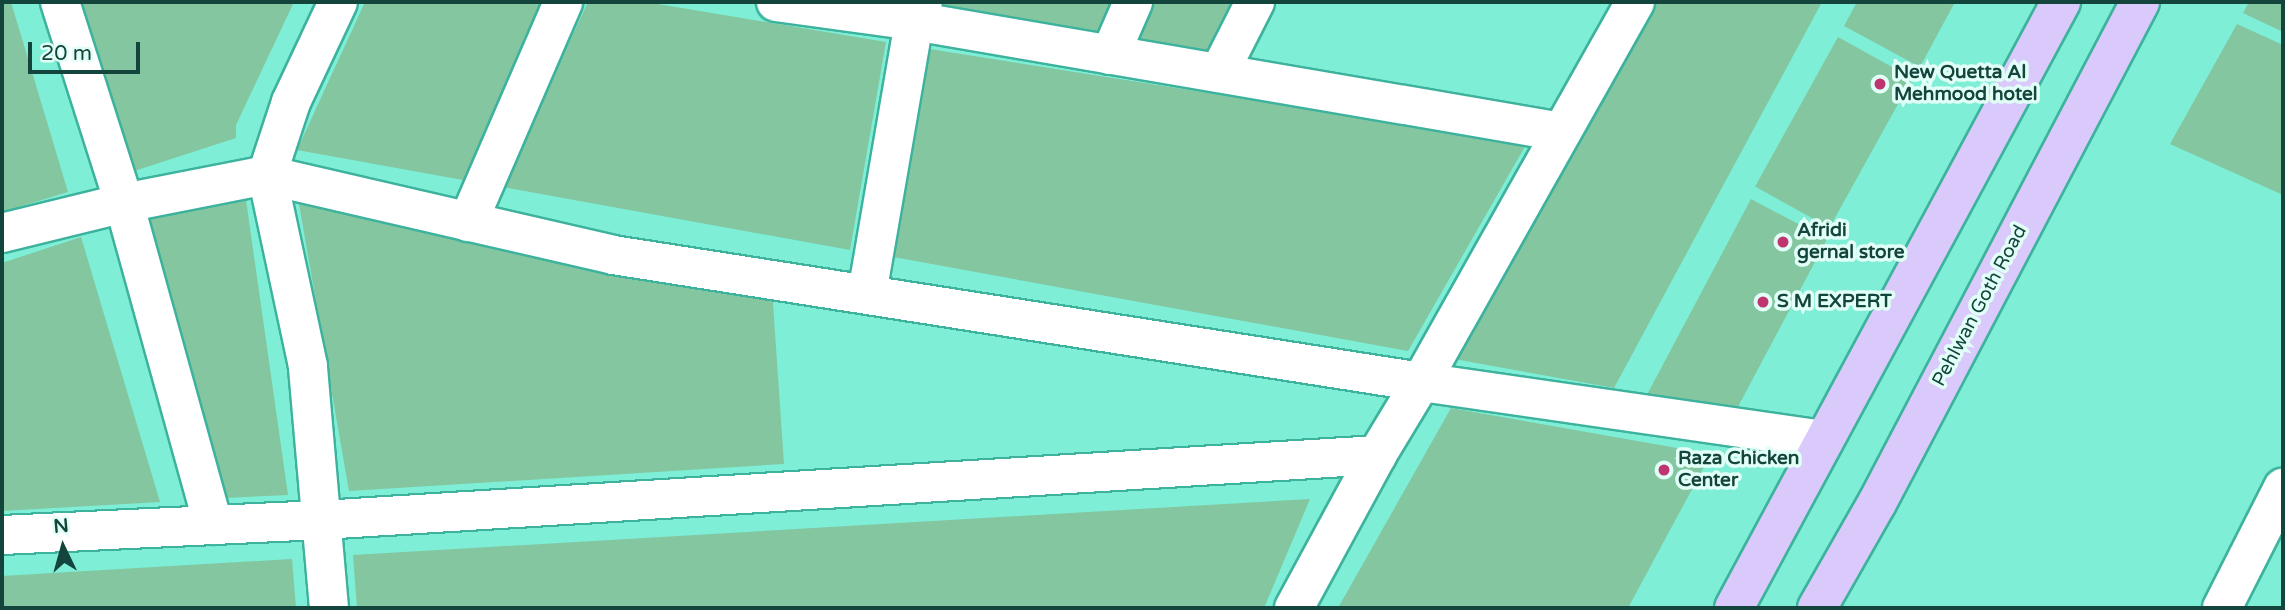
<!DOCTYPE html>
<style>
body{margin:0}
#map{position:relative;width:2285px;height:610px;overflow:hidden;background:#7eeed6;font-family:"Varela Round",sans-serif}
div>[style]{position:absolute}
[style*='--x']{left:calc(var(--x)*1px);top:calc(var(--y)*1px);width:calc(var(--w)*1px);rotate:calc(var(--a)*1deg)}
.building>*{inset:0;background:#83c6a0;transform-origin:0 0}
.roads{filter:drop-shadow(2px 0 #3db29d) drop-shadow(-2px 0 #3db29d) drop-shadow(0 2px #3db29d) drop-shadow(0 -2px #3db29d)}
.minor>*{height:38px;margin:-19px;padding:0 19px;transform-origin:19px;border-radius:19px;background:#fff}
.major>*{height:38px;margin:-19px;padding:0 19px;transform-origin:19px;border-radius:19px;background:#dacafb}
.dots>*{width:19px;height:19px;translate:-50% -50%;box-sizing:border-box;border:4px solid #e1fff7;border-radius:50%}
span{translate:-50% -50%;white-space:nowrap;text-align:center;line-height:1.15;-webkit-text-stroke:7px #e1fff7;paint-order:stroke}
.poi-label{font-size:19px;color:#14453c;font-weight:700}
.left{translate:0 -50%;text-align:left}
.street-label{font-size:19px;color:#14453c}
.frame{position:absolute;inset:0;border:4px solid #14453c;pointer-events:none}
.north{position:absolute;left:28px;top:512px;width:70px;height:70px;-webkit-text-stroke:5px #e1fff7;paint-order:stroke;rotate:355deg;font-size:19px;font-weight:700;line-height:28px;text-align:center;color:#14453c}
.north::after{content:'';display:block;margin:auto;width:24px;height:32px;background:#14453c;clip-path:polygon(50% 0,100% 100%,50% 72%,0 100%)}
.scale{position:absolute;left:28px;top:42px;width:112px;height:32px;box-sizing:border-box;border:4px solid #14453c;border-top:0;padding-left:9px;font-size:21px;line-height:24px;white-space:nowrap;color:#14453c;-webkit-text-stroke:5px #e1fff7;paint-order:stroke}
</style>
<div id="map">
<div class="building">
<div style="clip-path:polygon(2px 2px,11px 2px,68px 192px,2px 212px)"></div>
<div style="clip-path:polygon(76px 2px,294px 2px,236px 125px,236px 138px,128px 173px)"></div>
<div style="clip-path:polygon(365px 2px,546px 2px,463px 180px,297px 150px)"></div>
<div style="clip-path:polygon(588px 2px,646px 2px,886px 42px,850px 250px,502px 187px)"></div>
<div style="clip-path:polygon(933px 2px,1117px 2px,1099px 40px,931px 7px)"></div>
<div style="clip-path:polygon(1144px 2px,1245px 2px,1219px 59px,1124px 45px)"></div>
<div style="clip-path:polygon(1640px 2px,1822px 2px,1614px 388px,1443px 357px)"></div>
<div style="clip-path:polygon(1857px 2px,1955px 2px,1920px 67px,1844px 26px)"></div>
<div style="clip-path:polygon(2249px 2px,2283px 2px,2283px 32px,2243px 13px)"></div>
<div style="clip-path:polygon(2237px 24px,2283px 45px,2283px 195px,2170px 144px)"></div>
<div style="left:1838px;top:37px;width:85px;height:171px;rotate:29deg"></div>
<div style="clip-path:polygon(923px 48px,1527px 143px,1408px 351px,888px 256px)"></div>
<div style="clip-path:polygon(244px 186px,288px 495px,225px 498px,141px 218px)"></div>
<div style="left:1751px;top:199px;width:86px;height:221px;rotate:28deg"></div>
<div style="clip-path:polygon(299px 204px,772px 289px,784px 464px,349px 491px)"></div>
<div style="clip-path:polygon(81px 237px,160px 502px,2px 511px,2px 263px)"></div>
<div style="clip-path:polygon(1451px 408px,1711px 454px,1628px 608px,1338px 608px)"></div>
<div style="clip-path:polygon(1310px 499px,1264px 608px,357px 608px,353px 555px)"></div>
<div style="clip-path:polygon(292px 559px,296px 608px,2px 608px,2px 576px)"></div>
</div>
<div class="roads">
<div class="minor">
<div style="--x:60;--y:2;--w:211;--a:72.3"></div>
<div style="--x:124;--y:203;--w:334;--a:74.5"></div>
<div style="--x:776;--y:2;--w:139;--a:7.8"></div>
<div style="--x:914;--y:21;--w:657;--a:9.72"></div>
<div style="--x:1110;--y:55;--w:58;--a:-66.5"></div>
<div style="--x:1219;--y:73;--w:80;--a:-63.1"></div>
<div style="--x:468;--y:222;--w:240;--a:-66.6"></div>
<div style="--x:2;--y:233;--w:126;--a:-13.8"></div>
<div style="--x:124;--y:203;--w:146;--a:-11.1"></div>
<div style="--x:267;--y:175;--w:355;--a:13"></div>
<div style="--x:613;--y:255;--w:818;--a:8.93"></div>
<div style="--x:1421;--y:382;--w:407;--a:8.2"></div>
<div style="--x:867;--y:294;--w:277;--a:-80.2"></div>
<div style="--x:914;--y:21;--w:21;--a:-65"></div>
<div style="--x:2;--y:535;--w:319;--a:-2.7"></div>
<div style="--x:321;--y:520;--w:1058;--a:-3.52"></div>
<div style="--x:329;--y:608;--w:243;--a:-95"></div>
<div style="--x:308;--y:366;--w:195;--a:-102.1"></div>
<div style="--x:267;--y:175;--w:77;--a:-71.8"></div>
<div style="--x:291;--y:102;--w:110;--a:-64.8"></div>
<div style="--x:1294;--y:608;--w:174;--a:-61.5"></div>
<div style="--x:1377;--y:455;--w:85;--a:-58.9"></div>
<div style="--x:1421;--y:382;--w:436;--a:-60.6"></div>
<div style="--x:2222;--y:608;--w:135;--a:-63.1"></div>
</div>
<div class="major">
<div style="--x:1734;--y:608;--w:689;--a:-61.65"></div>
<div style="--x:1817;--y:608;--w:121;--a:-60.3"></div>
<div style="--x:1877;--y:503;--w:566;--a:-62.3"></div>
</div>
</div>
<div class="dots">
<div style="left:1880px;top:84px;background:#be3570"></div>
<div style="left:1783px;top:242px;background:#be3570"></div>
<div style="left:1763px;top:302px;background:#be3570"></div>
<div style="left:1664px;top:470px;background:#be3570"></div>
</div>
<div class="poi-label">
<span class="left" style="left:1894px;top:84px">New Quetta Al<br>Mehmood hotel</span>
<span class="left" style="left:1797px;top:242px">Afridi<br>gernal store</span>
<span class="left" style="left:1777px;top:302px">S M EXPERT</span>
<span class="left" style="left:1678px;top:470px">Raza Chicken<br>Center</span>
</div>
<div class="street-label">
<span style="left:1980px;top:306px;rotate:-62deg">Pehlwan Goth Road</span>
</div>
<div class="frame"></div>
<div class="north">N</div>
<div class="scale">20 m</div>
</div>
